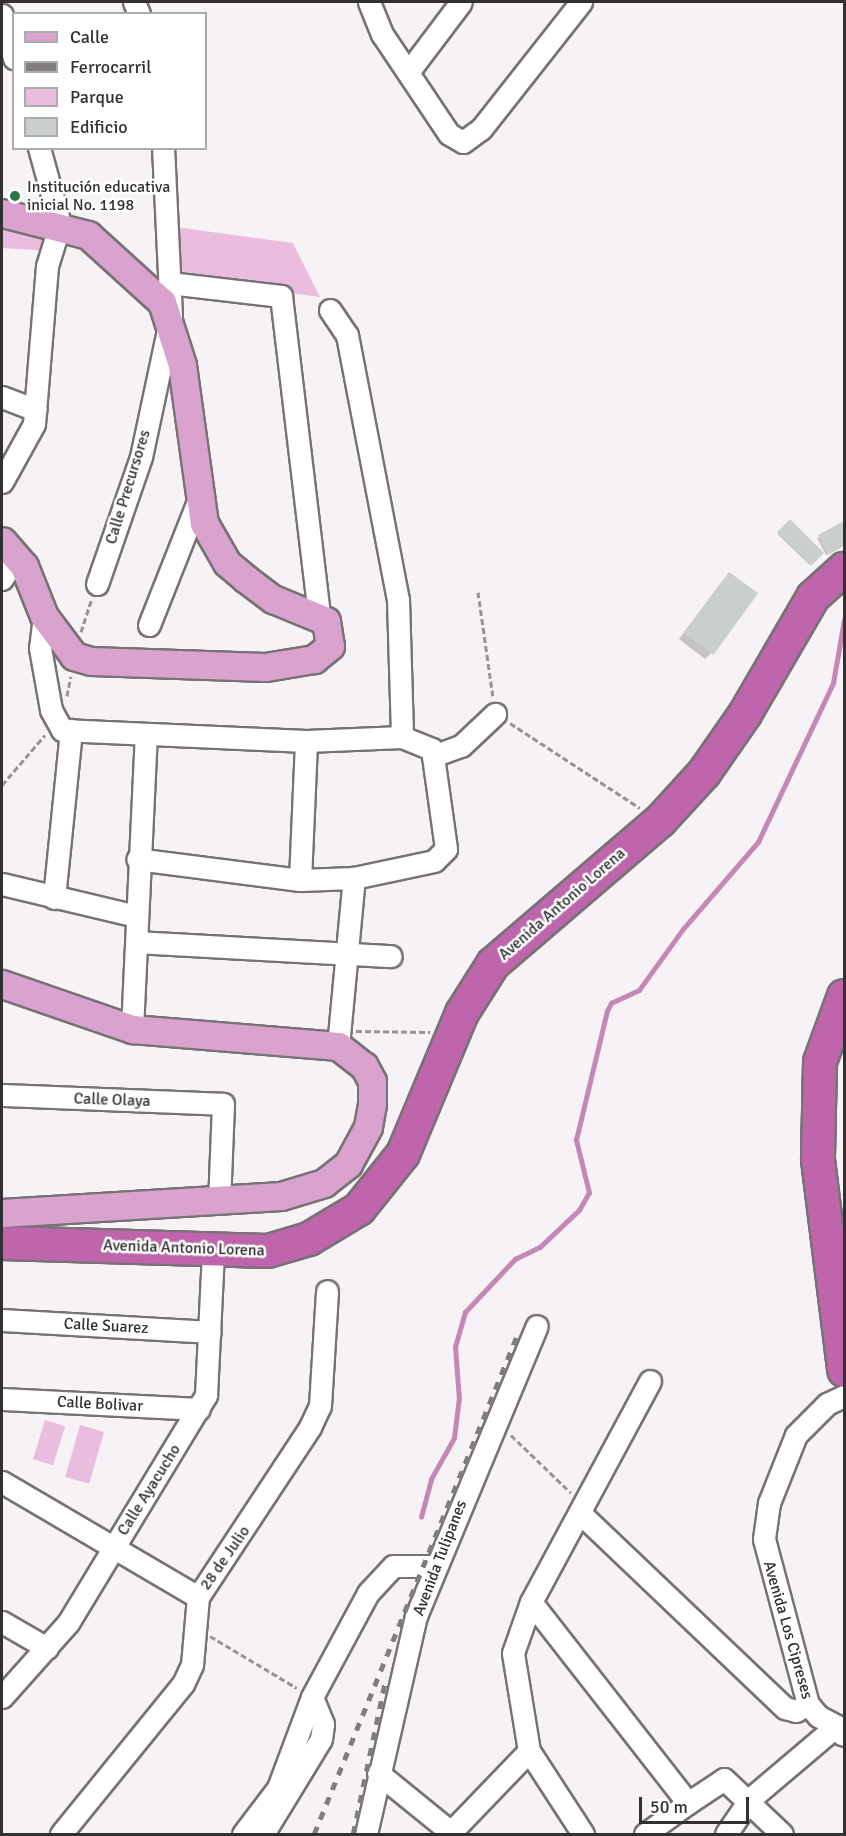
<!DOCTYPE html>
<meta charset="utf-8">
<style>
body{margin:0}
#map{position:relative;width:846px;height:1836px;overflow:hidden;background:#f7f2f5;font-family:Signika,sans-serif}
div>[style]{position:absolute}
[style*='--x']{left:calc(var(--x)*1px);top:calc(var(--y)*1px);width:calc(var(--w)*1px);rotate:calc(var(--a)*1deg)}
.green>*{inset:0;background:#eabdde;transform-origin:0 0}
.shadow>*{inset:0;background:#0003;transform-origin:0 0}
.stream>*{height:4.5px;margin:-2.25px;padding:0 2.25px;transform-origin:2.25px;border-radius:2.25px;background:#c588b6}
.building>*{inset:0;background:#cacfcb;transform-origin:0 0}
.path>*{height:3px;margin-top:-1.5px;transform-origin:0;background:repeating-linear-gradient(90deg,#979496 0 6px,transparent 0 9px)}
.roads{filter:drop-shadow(2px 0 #767275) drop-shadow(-2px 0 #767275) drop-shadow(0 2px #767275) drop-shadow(0 -2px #767275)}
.minor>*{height:21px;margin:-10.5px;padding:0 10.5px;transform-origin:10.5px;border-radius:10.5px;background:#fff}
.major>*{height:27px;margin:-13.5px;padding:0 13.5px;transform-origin:13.5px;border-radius:13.5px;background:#d9a3cd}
.highway>*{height:32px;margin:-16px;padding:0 16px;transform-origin:16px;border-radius:16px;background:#bf65ab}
.rail>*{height:4.5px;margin-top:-2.25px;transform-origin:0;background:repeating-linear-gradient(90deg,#817d7f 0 8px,transparent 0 16px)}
.dots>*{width:16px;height:16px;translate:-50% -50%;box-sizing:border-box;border:3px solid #fff;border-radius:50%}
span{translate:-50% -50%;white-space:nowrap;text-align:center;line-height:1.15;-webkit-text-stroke:5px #fff;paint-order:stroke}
.poi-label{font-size:16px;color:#323031}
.left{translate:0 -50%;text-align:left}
.street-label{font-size:16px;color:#323031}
.frame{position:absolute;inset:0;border:3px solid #323031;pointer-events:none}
.legend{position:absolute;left:12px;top:12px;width:195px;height:138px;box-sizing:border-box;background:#fff;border:2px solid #adacad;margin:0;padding:8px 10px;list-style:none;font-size:18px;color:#323031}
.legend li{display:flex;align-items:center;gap:12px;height:30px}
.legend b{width:30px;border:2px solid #adacad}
.scale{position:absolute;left:639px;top:1797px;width:110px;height:27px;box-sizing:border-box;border:3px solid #323031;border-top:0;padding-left:8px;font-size:18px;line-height:21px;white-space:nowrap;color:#323031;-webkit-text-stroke:4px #fff;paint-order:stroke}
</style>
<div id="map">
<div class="green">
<div style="clip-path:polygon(175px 227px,293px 243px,320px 297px,175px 277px)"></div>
<div style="clip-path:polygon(2px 229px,52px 234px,48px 251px,2px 248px)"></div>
<div style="left:45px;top:1420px;width:21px;height:41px;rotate:17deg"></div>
<div style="left:80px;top:1425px;width:25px;height:54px;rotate:16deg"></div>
</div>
<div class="shadow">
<div style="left:790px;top:521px;width:45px;height:18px;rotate:44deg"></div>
<div style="clip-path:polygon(844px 523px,844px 545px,826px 555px,817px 538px)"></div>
<div style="clip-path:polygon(723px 580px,711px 653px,705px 659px,679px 639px)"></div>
</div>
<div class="stream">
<div style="--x:421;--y:1517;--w:39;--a:-75"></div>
<div style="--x:431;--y:1479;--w:47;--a:-60.7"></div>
<div style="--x:454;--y:1438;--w:38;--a:-83"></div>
<div style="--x:459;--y:1400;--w:53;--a:-94.3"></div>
<div style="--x:455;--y:1347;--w:36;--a:-74"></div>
<div style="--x:465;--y:1312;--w:73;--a:-46.7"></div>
<div style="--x:515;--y:1259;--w:28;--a:-26"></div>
<div style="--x:540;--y:1247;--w:54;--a:-43.5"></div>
<div style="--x:579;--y:1210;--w:20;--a:-60"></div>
<div style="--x:589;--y:1193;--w:55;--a:-103.8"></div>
<div style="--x:576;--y:1140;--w:133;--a:-76.5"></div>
<div style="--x:607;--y:1011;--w:9;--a:-63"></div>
<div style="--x:611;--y:1003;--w:31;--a:-25"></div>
<div style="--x:639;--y:990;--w:75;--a:-54.2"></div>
<div style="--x:683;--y:929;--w:115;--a:-49.2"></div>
<div style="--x:758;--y:842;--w:176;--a:-64.7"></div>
<div style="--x:833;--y:683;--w:64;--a:-80.1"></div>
</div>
<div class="building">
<div style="left:790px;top:519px;width:48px;height:18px;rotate:45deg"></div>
<div style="clip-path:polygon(844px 521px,844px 546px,828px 555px,818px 535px)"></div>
<div style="left:729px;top:572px;width:36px;height:76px;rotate:36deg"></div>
</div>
<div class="path">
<div style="--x:478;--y:592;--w:107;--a:81.9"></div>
<div style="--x:81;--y:632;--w:36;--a:-72"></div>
<div style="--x:67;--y:696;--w:20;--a:-79"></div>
<div style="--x:510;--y:723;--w:155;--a:33.2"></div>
<div style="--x:2;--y:785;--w:66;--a:-49.3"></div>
<div style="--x:356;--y:1031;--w:74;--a:0.8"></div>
<div style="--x:511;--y:1435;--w:83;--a:44"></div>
<div style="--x:210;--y:1636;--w:101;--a:30.9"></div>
</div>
<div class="roads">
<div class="minor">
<div style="--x:134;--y:2;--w:13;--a:67"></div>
<div style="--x:369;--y:2;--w:35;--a:68"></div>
<div style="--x:382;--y:34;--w:120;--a:56.2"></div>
<div style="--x:449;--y:134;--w:16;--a:30"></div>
<div style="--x:463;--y:142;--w:22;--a:-36"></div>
<div style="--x:481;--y:129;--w:162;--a:-51.8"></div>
<div style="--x:2;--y:15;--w:45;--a:74.4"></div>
<div style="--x:409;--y:71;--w:86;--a:-53"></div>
<div style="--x:169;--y:283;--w:113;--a:6.6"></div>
<div style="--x:281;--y:296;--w:323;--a:83.2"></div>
<div style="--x:330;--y:310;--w:30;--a:56"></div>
<div style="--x:347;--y:335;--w:270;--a:79.1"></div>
<div style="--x:398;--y:600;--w:137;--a:88.3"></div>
<div style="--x:2;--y:397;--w:36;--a:21"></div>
<div style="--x:2;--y:482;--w:66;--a:-61.1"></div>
<div style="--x:34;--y:424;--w:159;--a:-85.3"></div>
<div style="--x:47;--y:266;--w:44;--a:-72.8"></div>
<div style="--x:60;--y:224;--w:79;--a:-105.4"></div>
<div style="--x:2;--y:579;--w:28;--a:-58"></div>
<div style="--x:97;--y:584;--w:134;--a:-70.9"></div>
<div style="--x:141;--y:457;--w:144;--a:-78"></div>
<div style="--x:171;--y:316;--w:168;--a:-92.7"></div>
<div style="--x:44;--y:616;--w:32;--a:97"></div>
<div style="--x:40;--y:648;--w:63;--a:79.9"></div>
<div style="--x:51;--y:710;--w:23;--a:61"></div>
<div style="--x:62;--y:730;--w:244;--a:2.6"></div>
<div style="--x:306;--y:741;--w:96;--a:-2.4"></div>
<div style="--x:402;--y:737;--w:32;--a:22"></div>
<div style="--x:432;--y:749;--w:101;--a:82"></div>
<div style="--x:446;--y:849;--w:17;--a:135"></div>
<div style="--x:434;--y:861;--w:82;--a:168"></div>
<div style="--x:354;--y:878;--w:54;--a:177.9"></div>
<div style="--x:300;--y:880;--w:164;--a:-172.7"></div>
<div style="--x:149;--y:625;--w:133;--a:-68.4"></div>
<div style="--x:433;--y:756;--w:30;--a:-20"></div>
<div style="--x:461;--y:746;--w:47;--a:-43.3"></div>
<div style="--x:300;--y:880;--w:139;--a:-87.5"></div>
<div style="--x:2;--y:884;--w:138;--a:13.4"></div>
<div style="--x:54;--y:898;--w:169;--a:-84.2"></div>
<div style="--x:137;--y:942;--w:254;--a:3.2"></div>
<div style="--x:132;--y:1029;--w:294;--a:-87.3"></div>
<div style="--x:338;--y:1046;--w:169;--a:-84.6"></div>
<div style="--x:2;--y:1095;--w:221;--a:2.3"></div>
<div style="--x:223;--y:1104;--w:98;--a:92.3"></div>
<div style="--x:2;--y:1320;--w:208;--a:3.3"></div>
<div style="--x:844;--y:1396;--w:19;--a:155"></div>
<div style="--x:827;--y:1404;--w:44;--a:135"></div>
<div style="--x:796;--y:1435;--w:73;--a:111.7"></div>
<div style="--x:769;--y:1503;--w:36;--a:98"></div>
<div style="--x:764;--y:1539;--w:171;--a:75.1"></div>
<div style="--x:808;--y:1704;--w:16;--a:50"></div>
<div style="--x:818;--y:1716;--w:30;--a:28"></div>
<div style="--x:2;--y:1399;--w:197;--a:2.9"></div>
<div style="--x:2;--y:1482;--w:227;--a:30.4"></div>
<div style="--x:580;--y:1513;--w:283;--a:43.6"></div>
<div style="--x:785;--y:1708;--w:11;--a:15"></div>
<div style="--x:796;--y:1711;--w:14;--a:-30"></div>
<div style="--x:531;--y:1602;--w:255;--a:52"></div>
<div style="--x:688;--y:1803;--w:53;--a:144.2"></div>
<div style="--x:2;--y:1622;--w:52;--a:30"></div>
<div style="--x:2;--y:1697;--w:99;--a:-48.3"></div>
<div style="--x:68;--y:1623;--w:267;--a:-58.8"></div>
<div style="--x:206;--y:1395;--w:144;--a:-87.2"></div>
<div style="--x:378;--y:1773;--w:97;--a:39.1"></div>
<div style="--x:688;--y:1803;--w:43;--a:-33.7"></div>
<div style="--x:724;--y:1779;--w:80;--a:43.5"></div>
<div style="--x:451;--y:1832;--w:112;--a:-46.1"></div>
<div style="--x:61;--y:1834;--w:193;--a:-50.9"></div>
<div style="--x:183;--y:1684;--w:21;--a:-65"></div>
<div style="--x:192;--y:1665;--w:68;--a:-85"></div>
<div style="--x:198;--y:1597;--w:204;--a:-56.6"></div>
<div style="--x:310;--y:1427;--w:23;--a:-65"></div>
<div style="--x:320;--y:1406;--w:115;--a:-86.5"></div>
<div style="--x:243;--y:1834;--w:58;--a:-52.7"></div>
<div style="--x:278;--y:1788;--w:97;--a:-69.5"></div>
<div style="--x:312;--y:1697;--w:118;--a:-61.7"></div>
<div style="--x:368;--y:1593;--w:37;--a:-47"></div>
<div style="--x:393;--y:1566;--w:40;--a:0"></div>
<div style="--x:263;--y:1834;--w:111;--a:-58.6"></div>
<div style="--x:321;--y:1739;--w:15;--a:-82"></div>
<div style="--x:323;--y:1724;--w:29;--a:-112"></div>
<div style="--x:366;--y:1834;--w:224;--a:-77.1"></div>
<div style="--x:416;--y:1616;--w:314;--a:-67.4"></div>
<div style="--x:583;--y:1834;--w:99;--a:-123"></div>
<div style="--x:529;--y:1751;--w:99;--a:-99.3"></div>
<div style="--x:513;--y:1653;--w:54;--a:-70.6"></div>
<div style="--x:531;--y:1602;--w:251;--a:-61.7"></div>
<div style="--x:726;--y:1834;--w:42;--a:-55.6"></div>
<div style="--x:750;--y:1799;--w:113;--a:-40.3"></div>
<div style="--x:836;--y:1726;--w:11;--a:52"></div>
</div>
<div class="major">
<div style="--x:2;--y:213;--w:89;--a:14.3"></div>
<div style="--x:88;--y:235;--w:100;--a:42.2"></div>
<div style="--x:162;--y:302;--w:66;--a:72.4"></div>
<div style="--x:182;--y:365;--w:160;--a:82.1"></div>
<div style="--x:204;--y:523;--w:46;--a:60.1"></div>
<div style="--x:227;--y:563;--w:25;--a:40"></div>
<div style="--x:246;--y:579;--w:34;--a:37"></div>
<div style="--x:273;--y:599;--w:57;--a:22.5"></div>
<div style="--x:326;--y:621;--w:25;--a:81"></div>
<div style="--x:330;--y:646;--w:21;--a:141"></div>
<div style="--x:314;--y:659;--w:50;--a:170.7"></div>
<div style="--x:265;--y:667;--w:174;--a:-178"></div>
<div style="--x:91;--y:661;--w:18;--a:-164"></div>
<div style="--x:74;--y:656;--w:50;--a:-126.9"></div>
<div style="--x:44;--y:616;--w:54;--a:-111.8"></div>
<div style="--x:24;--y:566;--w:33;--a:-131"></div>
<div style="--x:2;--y:984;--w:138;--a:19.1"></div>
<div style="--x:132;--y:1029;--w:207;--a:4.7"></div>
<div style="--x:338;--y:1046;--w:33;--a:38"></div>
<div style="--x:364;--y:1066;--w:17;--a:62"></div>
<div style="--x:372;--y:1081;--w:23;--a:90"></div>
<div style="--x:372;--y:1104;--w:23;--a:100"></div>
<div style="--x:368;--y:1127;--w:42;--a:118.4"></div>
<div style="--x:348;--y:1164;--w:31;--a:142"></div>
<div style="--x:324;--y:1183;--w:45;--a:163.2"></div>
<div style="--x:281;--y:1196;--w:280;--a:176.5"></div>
</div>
<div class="highway">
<div style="--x:844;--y:996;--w:70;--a:110"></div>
<div style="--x:820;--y:1062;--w:98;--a:91.2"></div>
<div style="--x:818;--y:1160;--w:212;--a:82.9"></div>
<div style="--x:2;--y:1243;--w:266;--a:1.7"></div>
<div style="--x:268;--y:1251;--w:43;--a:-16.3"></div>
<div style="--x:309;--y:1239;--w:58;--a:-31"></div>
<div style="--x:359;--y:1209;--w:70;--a:-51.3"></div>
<div style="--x:403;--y:1154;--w:153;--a:-67.3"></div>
<div style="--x:462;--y:1013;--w:58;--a:-57.7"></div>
<div style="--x:493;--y:964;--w:220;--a:-40.6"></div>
<div style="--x:660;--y:821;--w:65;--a:-47.5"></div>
<div style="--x:704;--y:773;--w:72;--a:-55.2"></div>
<div style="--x:745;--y:714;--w:135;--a:-59.8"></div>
<div style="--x:813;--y:597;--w:42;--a:-42.1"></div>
</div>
</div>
<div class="rail">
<div style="--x:314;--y:1834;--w:536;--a:-67.84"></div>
<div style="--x:353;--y:1834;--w:160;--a:-78.1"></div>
</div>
<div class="dots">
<div style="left:15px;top:196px;background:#257648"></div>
</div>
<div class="poi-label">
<span class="left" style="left:27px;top:196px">Institución educativa<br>inicial No. 1198</span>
</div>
<div class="street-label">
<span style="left:128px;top:487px;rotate:-73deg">Calle Precursores</span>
<span style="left:562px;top:904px;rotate:-41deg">Avenida Antonio Lorena</span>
<span style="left:112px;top:1100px;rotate:2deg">Calle Olaya</span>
<span style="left:184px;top:1248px;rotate:2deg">Avenida Antonio Lorena</span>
<span style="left:106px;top:1326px;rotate:3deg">Calle Suarez</span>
<span style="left:100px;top:1404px;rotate:3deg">Calle Bolivar</span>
<span style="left:149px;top:1490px;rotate:-58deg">Calle Ayacucho</span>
<span style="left:225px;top:1558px;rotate:-55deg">28 de Julio</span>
<span style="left:440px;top:1558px;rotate:-69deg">Avenida Tulipanes</span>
<span style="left:788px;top:1630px;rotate:74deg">Avenida Los Cipreses</span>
</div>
<div class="frame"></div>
<ul class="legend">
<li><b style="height:8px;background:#d9a3cd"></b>Calle</li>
<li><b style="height:8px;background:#817d7f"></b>Ferrocarril</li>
<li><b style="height:16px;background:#eabdde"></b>Parque</li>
<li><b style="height:16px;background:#cacfcb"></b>Edificio</li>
</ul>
<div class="scale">50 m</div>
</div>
